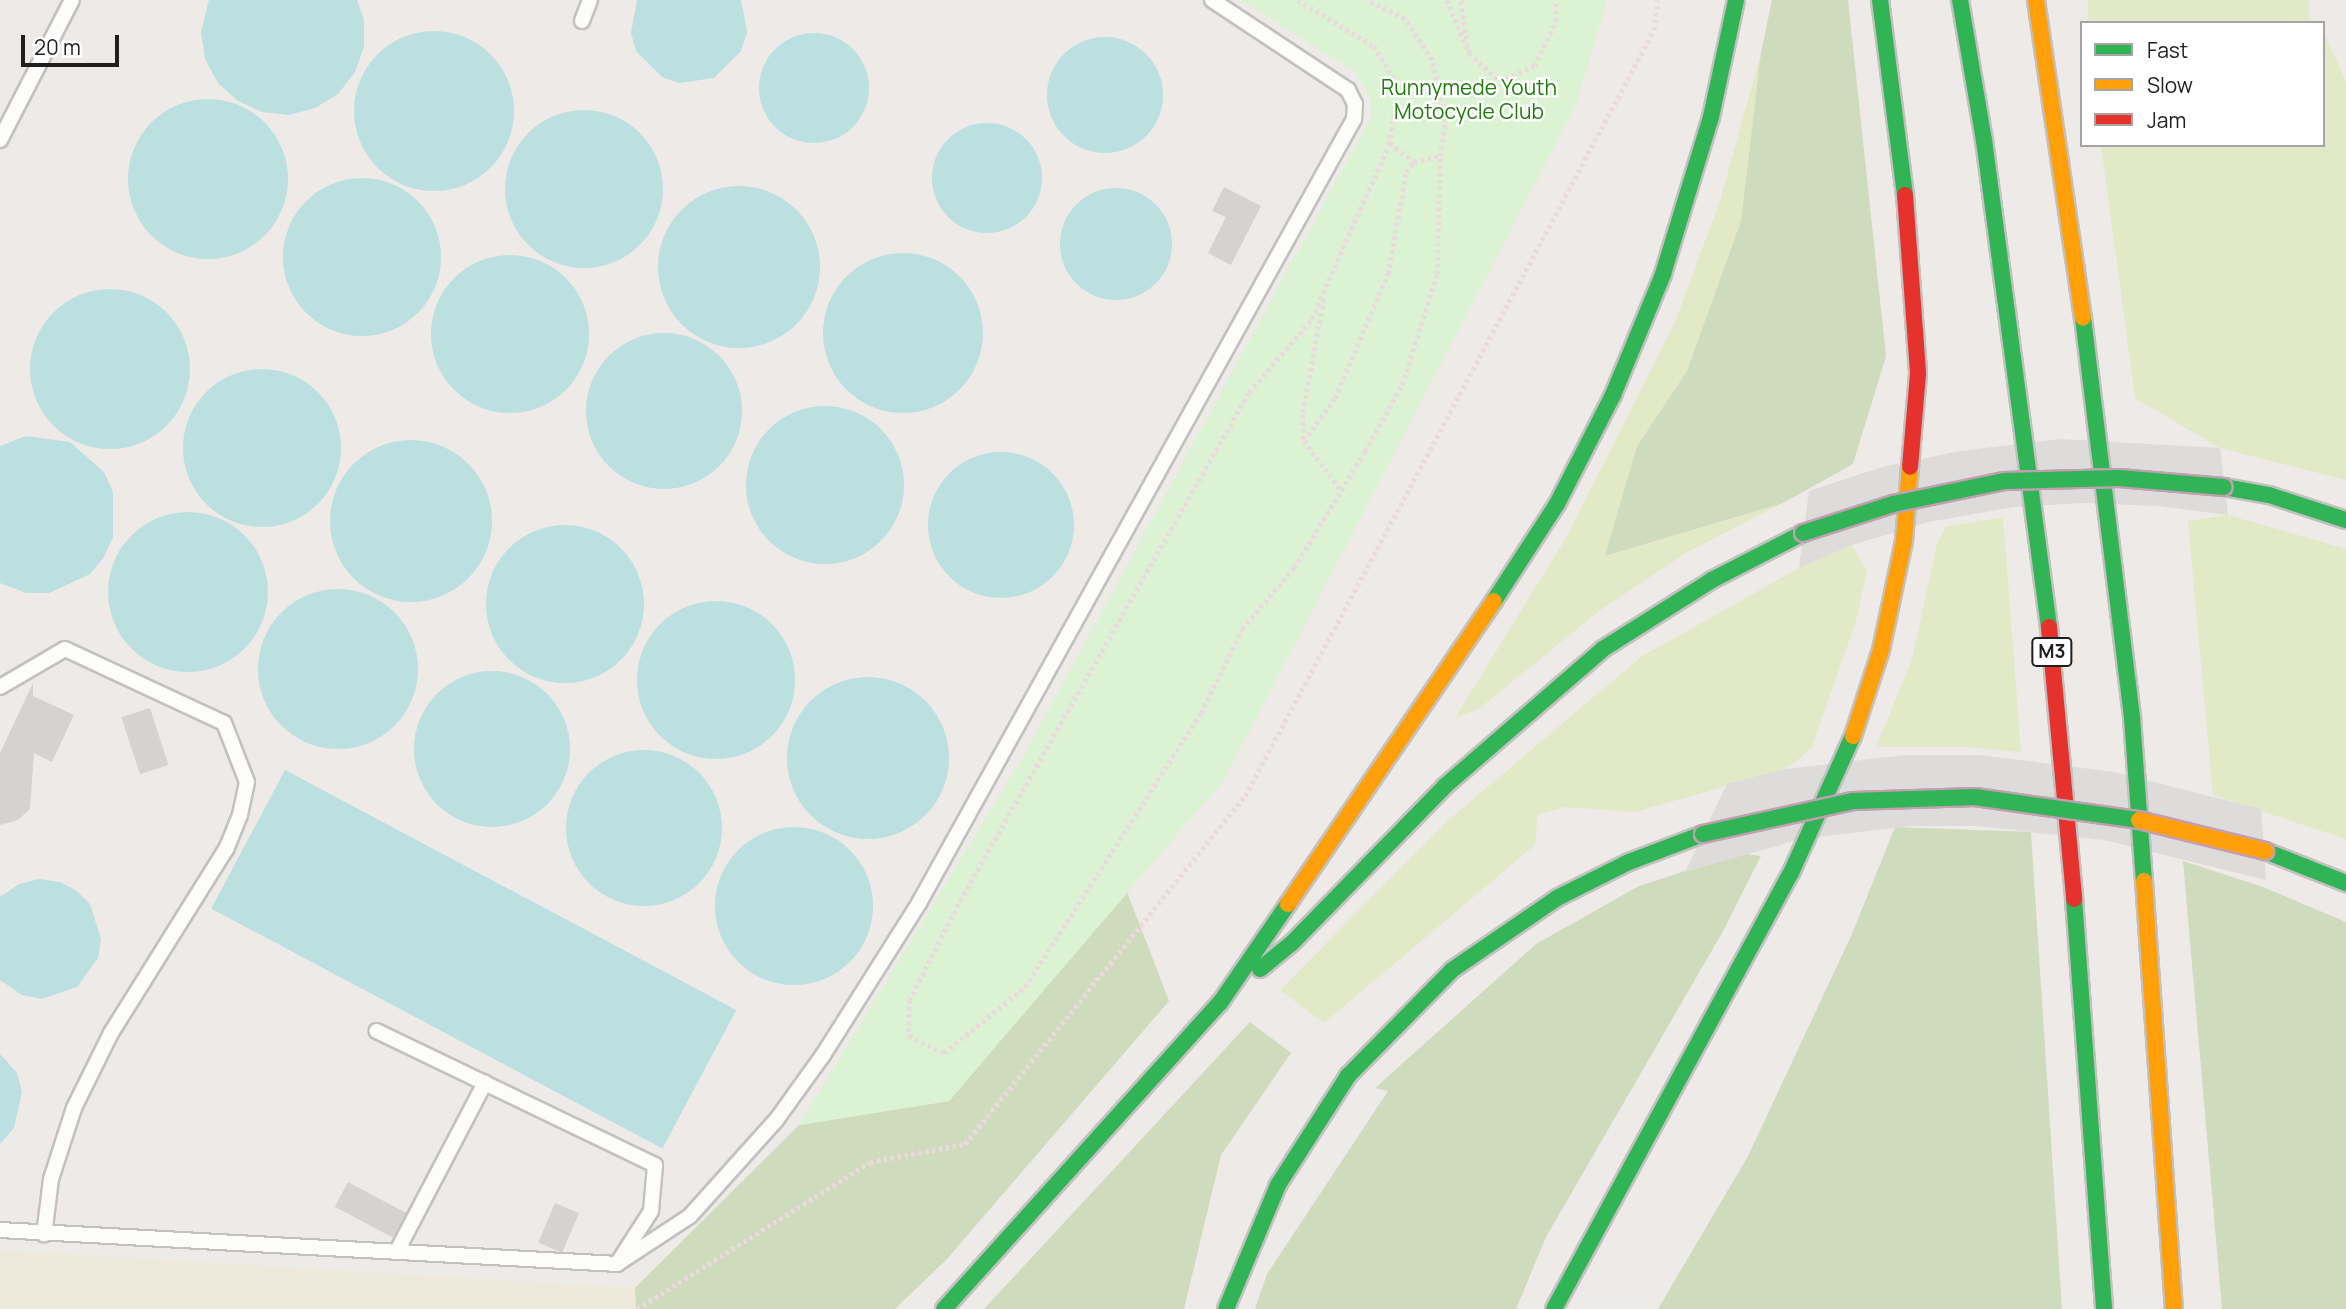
<!DOCTYPE html>
<style>
body{margin:0}
#map{position:relative;width:2346px;height:1309px;overflow:hidden;background:#edeae7;font-family:Manrope,sans-serif}
div>[style]{position:absolute}
[style*='--x']{left:calc(var(--x)*1px);top:calc(var(--y)*1px);width:calc(var(--w)*1px);rotate:calc(var(--a)*1deg)}
.farmland>*{inset:0;background:#eee9da}
.grass>*{inset:0;background:#e2e9c6;transform-origin:0 0}
.forest>*{inset:0;background:#cfdbbd}
.park>*{inset:0;background:#dbf2d3}
.water>*{inset:0;background:#bbe0df;transform-origin:0 0}
.round{border-radius:50%}
.pier>*{inset:0;background:#dddcda}
.building>*{inset:0;background:#d5d2d0;transform-origin:0 0}
.path>*{height:4.5px;margin-top:-2.25px;transform-origin:0;background:repeating-linear-gradient(90deg,#eadadc 0 3.5px,transparent 0 7px)}
.roads{filter:drop-shadow(2px 0 #c3c1c0) drop-shadow(-2px 0 #c3c1c0) drop-shadow(0 2px #c3c1c0) drop-shadow(0 -2px #c3c1c0)}
.lane>*{height:14px;margin:-7px;padding:0 7px;transform-origin:7px;border-radius:7px;background:#fcfcfb}
.fast>*{height:16px;margin:-8px;padding:0 8px;transform-origin:8px;border-radius:8px;background:#30b455}
.slow>*{height:16px;margin:-8px;padding:0 8px;transform-origin:8px;border-radius:8px;background:#ff9f0a}
.jam>*{height:16px;margin:-8px;padding:0 8px;transform-origin:8px;border-radius:8px;background:#e5322d}
.bridges{filter:drop-shadow(2px 0 #c29fb2) drop-shadow(-2px 0 #c29fb2) drop-shadow(0 2px #c29fb2) drop-shadow(0 -2px #c29fb2)}
.fast-bridge>*{height:16px;margin:-8px;padding:0 8px;transform-origin:8px;border-radius:8px;background:#30b455}
.slow-bridge>*{height:16px;margin:-8px;padding:0 8px;transform-origin:8px;border-radius:8px;background:#ff9f0a}
span{translate:-50% -50%;white-space:nowrap;text-align:center;line-height:1.15;-webkit-text-stroke:5px #fff;paint-order:stroke}
.shield-label span{padding:2px 5px;background:#fff;border:2px solid;border-radius:5px;-webkit-text-stroke-width:0}
.shield-label{font-size:19px;color:#1f1f1f;font-weight:700}
.park-label{font-size:21px;color:#207c0d}
.legend{position:absolute;left:2080px;top:21px;width:245px;height:126px;box-sizing:border-box;background:#fff;border:2px solid #a5a5a5;margin:0;padding:9px 12px;list-style:none;font-size:21px;color:#1f1f1f}
.legend li{display:flex;align-items:center;gap:14px;height:35px}
.legend b{width:35px;border:2px solid #a5a5a5}
.scale{position:absolute;left:21px;top:35px;width:98px;height:32px;box-sizing:border-box;border:4px solid #1f1f1f;border-top:0;padding-left:9px;font-size:21px;line-height:24px;white-space:nowrap;color:#1f1f1f;-webkit-text-stroke:5px #fff;paint-order:stroke}
</style>
<div id="map">
<div class="farmland">
<div style="clip-path:polygon(0 1250px,635px 1288px,636px 1309px,0 1309px)"></div>
</div>
<div class="grass">
<div style="left:2088px;top:0;width:221px;height:23px"></div>
<div style="clip-path:polygon(2323px 31px,2346px 82px,2346px 480px,2220px 448px,2135px 398px,2101px 145px,2323px 145px)"></div>
<div style="clip-path:polygon(1761px 53px,1741px 221px,1687px 371px,1637px 446px,1606px 556px,1783px 503px,1689px 551px,1599px 611px,1480px 708px,1455px 718px,1566px 538px,1675px 322px,1720px 201px)"></div>
<div style="clip-path:polygon(2228px 515px,2346px 549px,2346px 839px,2213px 795px,2188px 521px)"></div>
<div style="clip-path:polygon(2003px 517px,2021px 752px,1966px 747px,1876px 747px,1912px 660px,1937px 544px,1946px 527px)"></div>
<div style="clip-path:polygon(1852px 545px,1867px 571px,1856px 621px,1811px 749px,1786px 769px,1635px 812px,1563px 807px,1537px 815px,1536px 844px,1324px 1023px,1280px 990px,1445px 823px,1641px 657px,1799px 568px)"></div>
</div>
<div class="forest">
<div style="clip-path:polygon(1772px 0,1848px 0,1886px 356px,1853px 464px,1783px 503px,1605px 556px,1637px 446px,1687px 371px,1741px 221px,1761px 53px)"></div>
<div style="clip-path:polygon(1895px 827px,2031px 832px,2062px 1309px,1658px 1309px,1748px 1156px,1852px 934px)"></div>
<div style="clip-path:polygon(1741px 853px,1761px 856px,1722px 933px,1546px 1237px,1516px 1309px,1255px 1309px,1267px 1274px,1388px 1091px,1375px 1088px,1536px 944px,1639px 886px)"></div>
<div style="clip-path:polygon(2183px 861px,2263px 887px,2346px 922px,2346px 1309px,2222px 1309px)"></div>
<div style="clip-path:polygon(1127px 892px,1169px 1001px,947px 1259px,895px 1309px,636px 1309px,635px 1288px,799px 1125px,949px 1101px)"></div>
<div style="clip-path:polygon(1250px 1022px,1291px 1053px,1221px 1155px,1184px 1309px,984px 1309px)"></div>
</div>
<div class="park">
<div style="clip-path:polygon(1241px 0,1607px 0,1576px 105px,1224px 780px,949px 1101px,799px 1125px,1021px 760px,1371px 117px,1370px 98px,1355px 72px)"></div>
</div>
<div class="water">
<div style="clip-path:polygon(209px 0,357px 0,364px 20px,364px 47px,355px 72px,338px 94px,315px 108px,289px 115px,262px 112px,238px 101px,218px 83px,205px 59px,201px 32px)"></div>
<div style="clip-path:polygon(637px 0,741px 0,747px 32px,741px 51px,714px 78px,679px 83px,662px 77px,636px 51px,631px 33px)"></div>
<div class="round" style="left:354px;top:31px;width:160px;height:160px"></div>
<div class="round" style="left:759px;top:33px;width:110px;height:110px"></div>
<div class="round" style="left:1047px;top:37px;width:116px;height:116px"></div>
<div class="round" style="left:128px;top:99px;width:160px;height:160px"></div>
<div class="round" style="left:505px;top:110px;width:158px;height:158px"></div>
<div class="round" style="left:932px;top:123px;width:110px;height:110px"></div>
<div class="round" style="left:283px;top:178px;width:158px;height:158px"></div>
<div class="round" style="left:658px;top:186px;width:162px;height:162px"></div>
<div class="round" style="left:1060px;top:188px;width:112px;height:112px"></div>
<div class="round" style="left:823px;top:253px;width:160px;height:160px"></div>
<div class="round" style="left:431px;top:255px;width:158px;height:158px"></div>
<div class="round" style="left:30px;top:289px;width:160px;height:160px"></div>
<div class="round" style="left:586px;top:333px;width:156px;height:156px"></div>
<div class="round" style="left:183px;top:369px;width:158px;height:158px"></div>
<div class="round" style="left:746px;top:406px;width:158px;height:158px"></div>
<div style="clip-path:polygon(26px 436px,70px 442px,104px 472px,113px 492px,113px 537px,104px 557px,90px 574px,49px 593px,26px 593px,0 583px,0 446px)"></div>
<div class="round" style="left:330px;top:440px;width:162px;height:162px"></div>
<div class="round" style="left:928px;top:452px;width:146px;height:146px"></div>
<div class="round" style="left:108px;top:512px;width:160px;height:160px"></div>
<div class="round" style="left:486px;top:525px;width:158px;height:158px"></div>
<div class="round" style="left:258px;top:589px;width:160px;height:160px"></div>
<div class="round" style="left:637px;top:601px;width:158px;height:158px"></div>
<div class="round" style="left:414px;top:671px;width:156px;height:156px"></div>
<div class="round" style="left:787px;top:677px;width:162px;height:162px"></div>
<div class="round" style="left:566px;top:750px;width:156px;height:156px"></div>
<div style="left:285px;top:770px;width:511px;height:157px;rotate:28deg"></div>
<div class="round" style="left:715px;top:827px;width:158px;height:158px"></div>
<div style="clip-path:polygon(39px 879px,60px 882px,77px 891px,90px 904px,101px 939px,98px 958px,77px 987px,42px 999px,22px 995px,0 980px,0 897px,19px 884px)"></div>
<div style="clip-path:polygon(0 1054px,17px 1073px,22px 1092px,14px 1128px,0 1144px)"></div>
</div>
<div class="pier">
<div style="clip-path:polygon(2061px 439px,2220px 448px,2228px 515px,2159px 506px,2084px 503px,2014px 507px,1928px 522px,1852px 545px,1799px 568px,1809px 491px,1882px 467px,1960px 451px)"></div>
<div style="clip-path:polygon(1905px 755px,1980px 755px,2114px 772px,2261px 809px,2266px 880px,2104px 840px,1976px 826px,1910px 826px,1801px 839px,1685px 872px,1727px 784px,1786px 769px)"></div>
</div>
<div class="building">
<div style="clip-path:polygon(1224px 187px,1261px 206px,1231px 265px,1208px 253px,1226px 217px,1212px 211px)"></div>
<div style="clip-path:polygon(33px 683px,33px 696px,74px 715px,52px 762px,34px 753px,30px 809px,18px 820px,0 825px,0 753px)"></div>
<div style="left:150px;top:708px;width:60px;height:30px;rotate:72deg"></div>
<div style="left:348px;top:1182px;width:66px;height:28px;rotate:28deg"></div>
<div style="left:555px;top:1203px;width:26px;height:43px;rotate:23deg"></div>
</div>
<div class="path">
<div style="--x:1298;--y:0;--w:89;--a:31.2"></div>
<div style="--x:1374;--y:46;--w:47;--a:59"></div>
<div style="--x:1398;--y:86;--w:58;--a:98"></div>
<div style="--x:1390;--y:143;--w:31;--a:38"></div>
<div style="--x:1414;--y:162;--w:27;--a:-13"></div>
<div style="--x:1440;--y:156;--w:35;--a:-82"></div>
<div style="--x:1445;--y:121;--w:62;--a:-102"></div>
<div style="--x:1432;--y:60;--w:49;--a:-123.4"></div>
<div style="--x:1405;--y:19;--w:43;--a:-154"></div>
<div style="--x:1447;--y:0;--w:57;--a:67.5"></div>
<div style="--x:1469;--y:53;--w:54;--a:-99.6"></div>
<div style="--x:1469;--y:53;--w:41;--a:43"></div>
<div style="--x:1499;--y:81;--w:38;--a:-23"></div>
<div style="--x:1534;--y:66;--w:50;--a:-63.9"></div>
<div style="--x:1556;--y:21;--w:21;--a:-90"></div>
<div style="--x:1390;--y:143;--w:195;--a:113.9"></div>
<div style="--x:1311;--y:321;--w:95;--a:130.7"></div>
<div style="--x:1249;--y:393;--w:581;--a:119.61"></div>
<div style="--x:962;--y:898;--w:114;--a:117"></div>
<div style="--x:910;--y:1000;--w:36;--a:92"></div>
<div style="--x:909;--y:1036;--w:39;--a:26"></div>
<div style="--x:944;--y:1053;--w:104;--a:-39.2"></div>
<div style="--x:1025;--y:987;--w:326;--a:-57.3"></div>
<div style="--x:1201;--y:713;--w:93;--a:-64"></div>
<div style="--x:1242;--y:629;--w:80;--a:-49.6"></div>
<div style="--x:1294;--y:568;--w:137;--a:-58.7"></div>
<div style="--x:1365;--y:451;--w:76;--a:-60.7"></div>
<div style="--x:1402;--y:385;--w:116;--a:-72.5"></div>
<div style="--x:1437;--y:274;--w:118;--a:-88.5"></div>
<div style="--x:1324;--y:299;--w:118;--a:100.3"></div>
<div style="--x:1303;--y:415;--w:26;--a:88"></div>
<div style="--x:1304;--y:441;--w:61;--a:52.9"></div>
<div style="--x:1304;--y:441;--w:53;--a:-54.2"></div>
<div style="--x:1335;--y:398;--w:135;--a:-66.9"></div>
<div style="--x:1388;--y:274;--w:104;--a:-80"></div>
<div style="--x:1406;--y:172;--w:13;--a:-51"></div>
<div style="--x:637;--y:1309;--w:275;--a:-32.2"></div>
<div style="--x:870;--y:1162;--w:97;--a:-10.7"></div>
<div style="--x:965;--y:1144;--w:447;--a:-51.2"></div>
<div style="--x:1245;--y:796;--w:868;--a:-61.9"></div>
<div style="--x:1654;--y:30;--w:30;--a:-84"></div>
</div>
<div class="roads">
<div class="lane">
<div style="--x:582;--y:21;--w:22;--a:-69"></div>
<div style="--x:0;--y:140;--w:157;--a:-62.8"></div>
<div style="--x:0;--y:687;--w:75;--a:-30.3"></div>
<div style="--x:65;--y:649;--w:175;--a:25"></div>
<div style="--x:224;--y:723;--w:63;--a:68.7"></div>
<div style="--x:247;--y:782;--w:34;--a:102"></div>
<div style="--x:240;--y:815;--w:37;--a:112"></div>
<div style="--x:226;--y:849;--w:217;--a:122"></div>
<div style="--x:111;--y:1033;--w:84;--a:116.3"></div>
<div style="--x:74;--y:1108;--w:75;--a:107.9"></div>
<div style="--x:51;--y:1179;--w:56;--a:97.1"></div>
<div style="--x:0;--y:1230;--w:618;--a:3.15"></div>
<div style="--x:617;--y:1264;--w:63;--a:-57.3"></div>
<div style="--x:651;--y:1211;--w:46;--a:-85"></div>
<div style="--x:655;--y:1165;--w:309;--a:-154.3"></div>
<div style="--x:397;--y:1251;--w:190;--a:-62.4"></div>
<div style="--x:617;--y:1264;--w:87;--a:-33.3"></div>
<div style="--x:690;--y:1216;--w:130;--a:-48.1"></div>
<div style="--x:777;--y:1119;--w:79;--a:-54.3"></div>
<div style="--x:823;--y:1055;--w:180;--a:-57.7"></div>
<div style="--x:919;--y:903;--w:897;--a:-60.98"></div>
<div style="--x:1354;--y:119;--w:15;--a:-86"></div>
<div style="--x:1355;--y:104;--w:16;--a:-117"></div>
<div style="--x:1348;--y:90;--w:163;--a:-146.5"></div>
</div>
<div class="fast">
<div style="--x:1880;--y:0;--w:197;--a:82.7"></div>
<div style="--x:1960;--y:0;--w:142;--a:80.3"></div>
<div style="--x:1984;--y:140;--w:491;--a:82.4"></div>
<div style="--x:2083;--y:318;--w:403;--a:83"></div>
<div style="--x:2132;--y:718;--w:163;--a:85.8"></div>
<div style="--x:2224;--y:487;--w:46;--a:10.1"></div>
<div style="--x:2269;--y:495;--w:81;--a:18"></div>
<div style="--x:1494;--y:601;--w:116;--a:-57"></div>
<div style="--x:1557;--y:504;--w:123;--a:-62.8"></div>
<div style="--x:1613;--y:395;--w:131;--a:-67.5"></div>
<div style="--x:1663;--y:274;--w:164;--a:-73"></div>
<div style="--x:1711;--y:117;--w:120;--a:-77.9"></div>
<div style="--x:2265;--y:851;--w:87;--a:21.6"></div>
<div style="--x:2074;--y:899;--w:411;--a:85.8"></div>
<div style="--x:1260;--y:969;--w:41;--a:-39.1"></div>
<div style="--x:1292;--y:943;--w:219;--a:-45.7"></div>
<div style="--x:1445;--y:786;--w:209;--a:-40.9"></div>
<div style="--x:1603;--y:649;--w:129;--a:-32.3"></div>
<div style="--x:1712;--y:580;--w:102;--a:-27.3"></div>
<div style="--x:944;--y:1309;--w:412;--a:-48"></div>
<div style="--x:1220;--y:1003;--w:120;--a:-55.5"></div>
<div style="--x:1226;--y:1309;--w:134;--a:-67.2"></div>
<div style="--x:1278;--y:1185;--w:130;--a:-57.3"></div>
<div style="--x:1348;--y:1076;--w:148;--a:-45.5"></div>
<div style="--x:1452;--y:970;--w:127;--a:-34.4"></div>
<div style="--x:1557;--y:898;--w:80;--a:-26.6"></div>
<div style="--x:1629;--y:862;--w:79;--a:-20.7"></div>
<div style="--x:1554;--y:1309;--w:496;--a:-61.5"></div>
<div style="--x:1791;--y:873;--w:150;--a:-65.7"></div>
</div>
<div class="slow">
<div style="--x:2036;--y:0;--w:321;--a:81.6"></div>
<div style="--x:1853;--y:736;--w:90;--a:-72"></div>
<div style="--x:1881;--y:650;--w:111;--a:-78.1"></div>
<div style="--x:1904;--y:541;--w:74;--a:-85.4"></div>
<div style="--x:2144;--y:881;--w:429;--a:86"></div>
<div style="--x:1288;--y:904;--w:366;--a:-55.8"></div>
</div>
<div class="jam">
<div style="--x:1905;--y:195;--w:179;--a:85.8"></div>
<div style="--x:1918;--y:374;--w:93;--a:94.9"></div>
<div style="--x:2049;--y:627;--w:273;--a:84.7"></div>
</div>
</div>
<div class="bridges">
<div class="fast-bridge">
<div style="--x:1803;--y:533;--w:95;--a:-17.9"></div>
<div style="--x:1893;--y:504;--w:113;--a:-11.7"></div>
<div style="--x:2004;--y:481;--w:115;--a:-1.5"></div>
<div style="--x:2119;--y:478;--w:105;--a:4.9"></div>
<div style="--x:1703;--y:834;--w:154;--a:-12.4"></div>
<div style="--x:1853;--y:801;--w:122;--a:-1.9"></div>
<div style="--x:1975;--y:797;--w:166;--a:8"></div>
</div>
<div class="slow-bridge">
<div style="--x:2139;--y:820;--w:130;--a:13.8"></div>
</div>
</div>
<div class="shield-label">
<span style="left:2052px;top:652px">M3</span>
</div>
<div class="park-label">
<span style="left:1469px;top:99px">Runnymede Youth<br>Motocycle Club</span>
</div>
<ul class="legend">
<li><b style="height:9px;background:#30b455"></b>Fast</li>
<li><b style="height:9px;background:#ff9f0a"></b>Slow</li>
<li><b style="height:9px;background:#e5322d"></b>Jam</li>
</ul>
<div class="scale">20 m</div>
</div>
